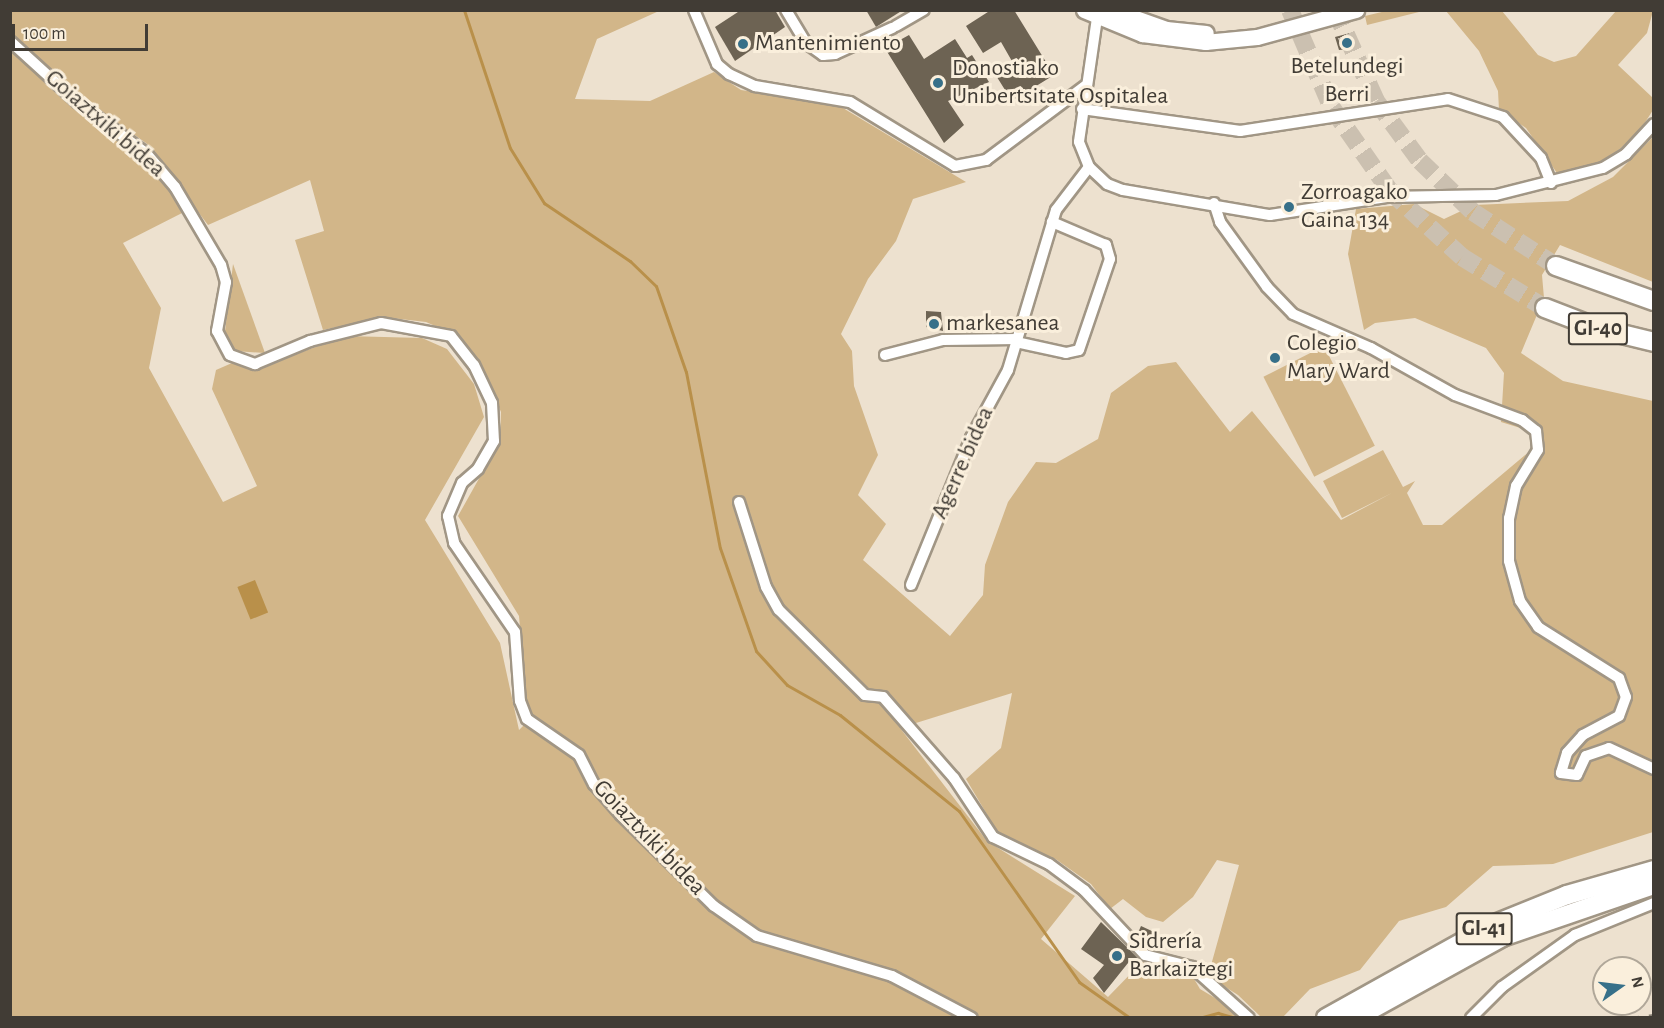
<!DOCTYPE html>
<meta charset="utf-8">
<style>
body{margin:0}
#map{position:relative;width:1664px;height:1028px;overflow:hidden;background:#ede1cf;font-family:"Alegreya Sans",sans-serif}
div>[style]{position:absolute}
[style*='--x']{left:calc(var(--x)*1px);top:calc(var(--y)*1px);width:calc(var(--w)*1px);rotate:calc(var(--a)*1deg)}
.green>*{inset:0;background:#d2b689;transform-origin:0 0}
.water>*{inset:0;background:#b9904a;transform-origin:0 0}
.stream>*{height:3px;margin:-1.5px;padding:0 1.5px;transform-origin:1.5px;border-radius:1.5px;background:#b9904a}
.building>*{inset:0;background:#6d6353}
.motorway-tunnel>*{height:18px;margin-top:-9px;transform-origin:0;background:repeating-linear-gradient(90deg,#cbc0b0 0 18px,transparent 0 27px)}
.roads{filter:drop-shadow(2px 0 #a19685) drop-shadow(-2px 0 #a19685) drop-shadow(0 2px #a19685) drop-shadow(0 -2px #a19685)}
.minor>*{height:10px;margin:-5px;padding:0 5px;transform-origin:5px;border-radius:5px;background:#fff}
.secondary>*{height:15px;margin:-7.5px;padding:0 7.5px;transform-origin:7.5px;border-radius:7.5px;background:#fff}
.motorway>*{height:18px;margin:-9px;padding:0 9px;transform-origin:9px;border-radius:9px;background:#fff}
.rail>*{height:3px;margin-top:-1.5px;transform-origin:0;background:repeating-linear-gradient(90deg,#867e72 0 10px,transparent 0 20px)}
.dots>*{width:16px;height:16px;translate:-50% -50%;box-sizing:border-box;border:3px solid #faefdc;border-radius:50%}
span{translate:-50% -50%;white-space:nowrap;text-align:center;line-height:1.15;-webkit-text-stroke:6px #faefdc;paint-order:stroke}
.shield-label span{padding:2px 4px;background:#faefdc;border:2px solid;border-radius:4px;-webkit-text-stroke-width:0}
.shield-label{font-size:22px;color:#413c35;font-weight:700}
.poi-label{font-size:24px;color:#413c35}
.left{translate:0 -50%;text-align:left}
.street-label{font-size:24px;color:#413c35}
.frame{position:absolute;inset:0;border:12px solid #413c35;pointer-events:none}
.north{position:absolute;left:1592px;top:956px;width:60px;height:60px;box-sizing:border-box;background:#faefdc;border:2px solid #b0a799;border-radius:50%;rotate:76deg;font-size:16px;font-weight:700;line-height:24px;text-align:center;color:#413c35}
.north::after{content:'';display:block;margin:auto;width:21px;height:27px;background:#377089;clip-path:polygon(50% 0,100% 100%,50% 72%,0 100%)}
.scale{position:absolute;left:12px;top:24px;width:136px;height:27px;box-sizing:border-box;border:3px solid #413c35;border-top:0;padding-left:8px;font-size:18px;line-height:21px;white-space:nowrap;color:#413c35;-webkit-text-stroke:4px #faefdc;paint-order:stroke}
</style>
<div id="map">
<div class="green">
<div style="clip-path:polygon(10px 11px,659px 11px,597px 39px,575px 99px,650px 101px,714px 72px,741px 90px,838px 105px,966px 182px,913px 199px,896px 241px,868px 279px,841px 334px,852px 351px,854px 386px,878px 455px,858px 495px,886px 524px,863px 560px,950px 636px,983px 595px,985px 565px,1008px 502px,1036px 462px,1056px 463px,1098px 439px,1111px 393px,1148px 366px,1176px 362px,1230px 432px,1252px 411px,1341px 520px,1392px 493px,1342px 518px,1323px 481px,1383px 450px,1403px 487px,1415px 481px,1407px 493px,1423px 525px,1442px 525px,1537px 445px,1533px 432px,1501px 422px,1504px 373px,1486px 348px,1415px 318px,1375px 323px,1364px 330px,1348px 254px,1356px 209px,1414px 204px,1444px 219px,1474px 205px,1568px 201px,1613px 177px,1653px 137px,1653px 282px,1560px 245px,1542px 275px,1544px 298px,1521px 353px,1563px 381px,1653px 401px,1653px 832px,1553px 864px,1493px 866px,1446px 907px,1399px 921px,1360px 970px,1310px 989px,1283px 1017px,1261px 1017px,1238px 995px,1208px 976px,1239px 865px,1217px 860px,1193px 897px,1163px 922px,1146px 917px,1123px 899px,1110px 909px,1091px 884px,1057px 860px,998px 833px,966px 779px,1001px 748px,1012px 693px,900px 728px,987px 841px,1075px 896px,1041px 939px,1108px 997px,1142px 962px,1190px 972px,1200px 989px,1232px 1008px,1238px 1017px,11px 1017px,11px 48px,145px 156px,186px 211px,123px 243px,161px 308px,149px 368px,223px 502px,257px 486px,212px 389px,216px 370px,232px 363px,255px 369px,346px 336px,422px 338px,447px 349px,474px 384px,484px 417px,425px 520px,500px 643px,519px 730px,533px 716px,526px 703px,519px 616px,458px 516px,500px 441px,501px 412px,488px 382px,456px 335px,426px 322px,383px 317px,323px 330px,295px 240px,324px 231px,310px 180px,208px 225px,146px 143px,86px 101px,11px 35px)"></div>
<div style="clip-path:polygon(1386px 11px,1386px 10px,1423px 11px,1367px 25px,1365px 16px)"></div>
<div style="clip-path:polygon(1446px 11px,1502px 11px,1538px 55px,1554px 62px,1576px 56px,1616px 11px,1653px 11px,1647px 33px,1618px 65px,1653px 98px,1653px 110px,1639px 132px,1614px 154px,1586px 169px,1559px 176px,1526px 128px,1499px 110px,1498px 91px,1479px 51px)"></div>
<div style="clip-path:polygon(233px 264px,265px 353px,235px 351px,228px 342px,225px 331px)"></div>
<div style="left:1324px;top:346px;width:112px;height:68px;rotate:63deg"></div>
</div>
<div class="water">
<div style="left:255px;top:580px;width:35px;height:19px;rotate:68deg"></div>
</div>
<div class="stream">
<div style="--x:464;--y:10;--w:145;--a:71.6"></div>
<div style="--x:510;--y:148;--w:65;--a:58.3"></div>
<div style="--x:544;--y:203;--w:104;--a:34"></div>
<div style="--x:630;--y:261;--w:36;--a:44"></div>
<div style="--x:656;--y:286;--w:91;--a:70.8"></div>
<div style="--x:686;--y:372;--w:179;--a:79.1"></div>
<div style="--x:720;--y:548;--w:109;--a:70.7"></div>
<div style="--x:756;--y:651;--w:46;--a:47.6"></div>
<div style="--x:787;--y:685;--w:61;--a:29.5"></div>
<div style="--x:840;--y:715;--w:153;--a:38.9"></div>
<div style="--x:959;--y:811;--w:209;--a:54.9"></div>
<div style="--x:1079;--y:982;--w:62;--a:35.2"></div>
<div style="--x:1199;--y:1018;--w:20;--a:-15"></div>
<div style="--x:1218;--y:1013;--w:18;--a:16"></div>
</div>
<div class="building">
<div style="clip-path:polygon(741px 10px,775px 10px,785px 27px,735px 61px,715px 27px)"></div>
<div style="clip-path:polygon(866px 10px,903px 10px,876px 27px)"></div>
<div style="clip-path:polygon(991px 10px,1014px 10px,1054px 75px,1012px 101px,995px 74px,1013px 63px,1001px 42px,983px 53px,966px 26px)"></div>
<div style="clip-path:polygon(1354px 32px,1358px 48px,1339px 50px,1335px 37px)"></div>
<div style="clip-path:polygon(909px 35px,924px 59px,955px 39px,967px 58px,972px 55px,989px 82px,948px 101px,964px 125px,944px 143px,886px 50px,889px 38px,900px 40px)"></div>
<div style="clip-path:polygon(926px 311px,941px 312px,943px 331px,926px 327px)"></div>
<div style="clip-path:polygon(1101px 922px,1138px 958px,1132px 958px,1104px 993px,1093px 978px,1104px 965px,1081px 949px)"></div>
<div style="clip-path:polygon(1141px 926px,1154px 932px,1147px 946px,1137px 935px)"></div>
</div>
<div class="motorway-tunnel">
<div style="--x:1290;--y:10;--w:107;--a:66.8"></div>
<div style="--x:1332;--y:108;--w:101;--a:55.1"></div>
<div style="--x:1390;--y:191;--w:98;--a:42.5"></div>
<div style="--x:1462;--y:257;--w:97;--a:31.6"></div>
<div style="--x:1335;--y:10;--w:100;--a:65.7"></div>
<div style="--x:1376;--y:101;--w:74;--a:53.7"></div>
<div style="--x:1420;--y:161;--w:74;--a:43.9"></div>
<div style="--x:1473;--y:212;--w:99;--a:33"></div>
</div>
<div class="roads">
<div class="minor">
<div style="--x:694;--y:10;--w:59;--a:66.9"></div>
<div style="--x:717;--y:64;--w:16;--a:40"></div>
<div style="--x:729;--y:74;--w:29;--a:25"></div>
<div style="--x:755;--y:86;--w:96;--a:9.6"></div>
<div style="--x:850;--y:102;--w:123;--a:31.4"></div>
<div style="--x:955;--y:166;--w:32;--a:-11"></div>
<div style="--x:986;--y:160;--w:124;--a:-36.8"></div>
<div style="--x:786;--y:10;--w:39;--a:59"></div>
<div style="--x:806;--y:43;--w:21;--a:35"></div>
<div style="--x:823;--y:55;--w:12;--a:-5"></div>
<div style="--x:835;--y:54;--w:63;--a:-24.5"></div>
<div style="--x:1097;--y:18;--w:125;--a:98.3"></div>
<div style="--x:1079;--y:142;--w:27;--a:68"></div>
<div style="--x:1089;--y:167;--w:25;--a:43"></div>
<div style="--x:1107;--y:184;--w:17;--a:21"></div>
<div style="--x:1123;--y:190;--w:149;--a:9.7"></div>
<div style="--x:1270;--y:215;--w:118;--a:-8.7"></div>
<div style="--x:1387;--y:197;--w:109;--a:-1.1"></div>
<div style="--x:1496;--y:195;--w:110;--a:-14.2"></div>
<div style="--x:1603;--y:168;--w:27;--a:-31"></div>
<div style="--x:1626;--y:154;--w:41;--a:-47"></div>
<div style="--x:896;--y:26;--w:32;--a:-30"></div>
<div style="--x:10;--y:41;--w:91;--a:42.3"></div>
<div style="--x:77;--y:102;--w:86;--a:36.5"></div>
<div style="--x:146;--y:153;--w:45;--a:49.5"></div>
<div style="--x:175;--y:187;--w:91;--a:59.5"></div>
<div style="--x:221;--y:265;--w:18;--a:74"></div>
<div style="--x:226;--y:282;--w:50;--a:100.4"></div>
<div style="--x:217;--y:331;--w:27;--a:62"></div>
<div style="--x:230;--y:355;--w:27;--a:20"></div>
<div style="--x:255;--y:364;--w:60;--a:-22.7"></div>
<div style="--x:310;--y:341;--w:73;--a:-14.2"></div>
<div style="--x:381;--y:323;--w:71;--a:10.5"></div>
<div style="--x:451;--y:336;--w:37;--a:52"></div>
<div style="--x:474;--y:365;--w:42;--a:64.7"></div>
<div style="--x:492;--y:403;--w:38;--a:87"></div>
<div style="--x:494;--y:441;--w:32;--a:120"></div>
<div style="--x:478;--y:469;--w:21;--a:139"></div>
<div style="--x:462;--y:483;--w:36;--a:113"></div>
<div style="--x:448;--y:516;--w:28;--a:77"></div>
<div style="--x:454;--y:543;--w:108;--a:55.6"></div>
<div style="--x:515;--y:632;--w:69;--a:85.9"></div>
<div style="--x:520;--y:701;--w:19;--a:69"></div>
<div style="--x:527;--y:719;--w:63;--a:34.7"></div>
<div style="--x:579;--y:755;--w:33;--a:63"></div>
<div style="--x:594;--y:784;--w:41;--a:48.9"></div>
<div style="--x:621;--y:815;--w:130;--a:44.4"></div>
<div style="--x:714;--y:906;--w:52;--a:34.9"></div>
<div style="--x:757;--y:936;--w:141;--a:16.5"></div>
<div style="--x:892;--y:976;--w:90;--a:27.7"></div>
<div style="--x:1082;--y:109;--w:160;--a:7.9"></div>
<div style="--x:1240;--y:131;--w:210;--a:-8.7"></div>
<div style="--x:1448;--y:99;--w:58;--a:18.1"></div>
<div style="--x:1503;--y:117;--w:56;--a:47.2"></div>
<div style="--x:1541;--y:158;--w:27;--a:68"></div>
<div style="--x:1214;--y:203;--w:20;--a:72"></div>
<div style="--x:1220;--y:222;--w:80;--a:54.1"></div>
<div style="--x:1267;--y:287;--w:37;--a:46"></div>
<div style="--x:1293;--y:314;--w:85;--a:23.6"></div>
<div style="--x:1371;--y:348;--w:96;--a:29.2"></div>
<div style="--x:1455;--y:395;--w:72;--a:20.5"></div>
<div style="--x:1522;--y:420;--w:18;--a:38"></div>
<div style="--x:1536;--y:431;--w:19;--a:84"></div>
<div style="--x:1538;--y:450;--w:42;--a:121.4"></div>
<div style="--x:1516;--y:486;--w:33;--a:102"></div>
<div style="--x:1509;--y:518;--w:43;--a:90"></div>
<div style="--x:1509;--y:561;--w:41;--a:74.6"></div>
<div style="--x:1520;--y:601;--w:32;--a:55"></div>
<div style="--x:1538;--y:627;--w:96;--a:32.2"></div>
<div style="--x:1619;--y:678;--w:20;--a:70"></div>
<div style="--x:1626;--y:697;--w:20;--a:110"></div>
<div style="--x:1619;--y:716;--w:41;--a:152.2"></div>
<div style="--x:1583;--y:735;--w:24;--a:132"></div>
<div style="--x:1567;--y:753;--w:21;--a:107"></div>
<div style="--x:1561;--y:773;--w:16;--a:7"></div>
<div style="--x:1577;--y:775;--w:21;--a:-65"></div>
<div style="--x:1586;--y:756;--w:24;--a:-19"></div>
<div style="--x:1609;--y:748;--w:50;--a:25"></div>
<div style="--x:1016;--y:342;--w:51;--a:12.4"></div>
<div style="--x:1066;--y:353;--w:13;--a:-13"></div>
<div style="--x:1079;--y:350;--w:96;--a:-71.2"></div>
<div style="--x:1110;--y:259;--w:15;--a:-106"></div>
<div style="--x:1106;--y:245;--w:59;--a:-156.9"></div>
<div style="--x:885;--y:355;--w:60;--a:-14.5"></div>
<div style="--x:943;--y:340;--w:74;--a:-0.8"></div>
<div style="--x:739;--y:502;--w:89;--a:72.4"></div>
<div style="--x:766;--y:587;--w:26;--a:61"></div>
<div style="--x:779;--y:610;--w:121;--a:44.7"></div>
<div style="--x:865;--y:695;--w:18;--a:6"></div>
<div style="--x:883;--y:697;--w:108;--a:48.8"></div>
<div style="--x:954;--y:778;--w:71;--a:56.5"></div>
<div style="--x:993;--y:837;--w:62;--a:25.7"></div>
<div style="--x:1049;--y:864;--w:44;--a:36.6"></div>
<div style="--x:1084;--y:890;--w:89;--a:46.8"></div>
<div style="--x:1145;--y:955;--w:49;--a:14.3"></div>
<div style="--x:1192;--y:967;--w:76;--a:41.8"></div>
<div style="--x:911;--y:585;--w:159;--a:-67.8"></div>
<div style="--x:971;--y:438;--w:77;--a:-61.4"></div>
<div style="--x:1008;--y:370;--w:167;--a:-73.3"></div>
<div style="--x:1056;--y:210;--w:54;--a:-52.5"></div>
<div style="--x:1471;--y:1018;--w:44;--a:-45"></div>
<div style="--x:1502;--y:987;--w:90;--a:-35.5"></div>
<div style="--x:1575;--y:935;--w:85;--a:-22.1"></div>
</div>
<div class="secondary">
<div style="--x:1084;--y:10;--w:63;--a:22.5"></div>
<div style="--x:1142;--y:34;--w:64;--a:7.2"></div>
<div style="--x:1205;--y:42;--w:52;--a:-5.5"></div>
<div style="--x:1257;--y:37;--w:103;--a:-15.3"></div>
<div style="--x:1113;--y:10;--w:56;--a:19.7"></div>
<div style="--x:1166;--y:29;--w:40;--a:5.7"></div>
</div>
<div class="motorway">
<div style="--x:1556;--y:266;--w:104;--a:19.7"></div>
<div style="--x:1545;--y:308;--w:56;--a:21"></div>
<div style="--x:1597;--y:328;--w:59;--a:13.8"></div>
<div style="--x:1326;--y:1018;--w:193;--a:-29.1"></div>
<div style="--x:1495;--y:924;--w:78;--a:-21.9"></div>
<div style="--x:1567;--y:895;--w:91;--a:-16"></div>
<div style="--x:1356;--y:1018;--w:167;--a:-29"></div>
<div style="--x:1502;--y:937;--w:161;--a:-18.9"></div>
</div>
</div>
<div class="rail">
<div style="--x:1629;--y:1018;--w:25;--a:-7"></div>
</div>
<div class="dots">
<div style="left:1347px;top:43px;background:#377089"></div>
<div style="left:743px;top:44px;background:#377089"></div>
<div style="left:938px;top:83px;background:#377089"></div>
<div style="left:1289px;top:207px;background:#377089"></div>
<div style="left:934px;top:324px;background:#377089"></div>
<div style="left:1275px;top:358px;background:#377089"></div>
<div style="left:1117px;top:956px;background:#377089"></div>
</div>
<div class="shield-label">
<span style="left:1598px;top:329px">GI-40</span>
<span style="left:1484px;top:929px">GI-41</span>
</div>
<div class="poi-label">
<span class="left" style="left:755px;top:44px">Mantenimiento</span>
<span style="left:1347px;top:81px">Betelundegi<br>Berri</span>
<span class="left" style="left:952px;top:83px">Donostiako<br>Unibertsitate Ospitalea</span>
<span class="left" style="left:1301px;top:207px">Zorroagako<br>Gaina 134</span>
<span class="left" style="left:946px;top:324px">markesanea</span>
<span class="left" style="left:1287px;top:358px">Colegio<br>Mary Ward</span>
<span class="left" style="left:1129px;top:956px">Sidrería<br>Barkaiztegi</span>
</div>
<div class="street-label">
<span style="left:105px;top:124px;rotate:41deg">Goiaztxiki bidea</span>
<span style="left:963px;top:463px;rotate:-66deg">Agerre bidea</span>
<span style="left:649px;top:838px;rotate:46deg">Goiaztxiki bidea</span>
</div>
<div class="frame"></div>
<div class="north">N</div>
<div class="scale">100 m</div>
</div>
